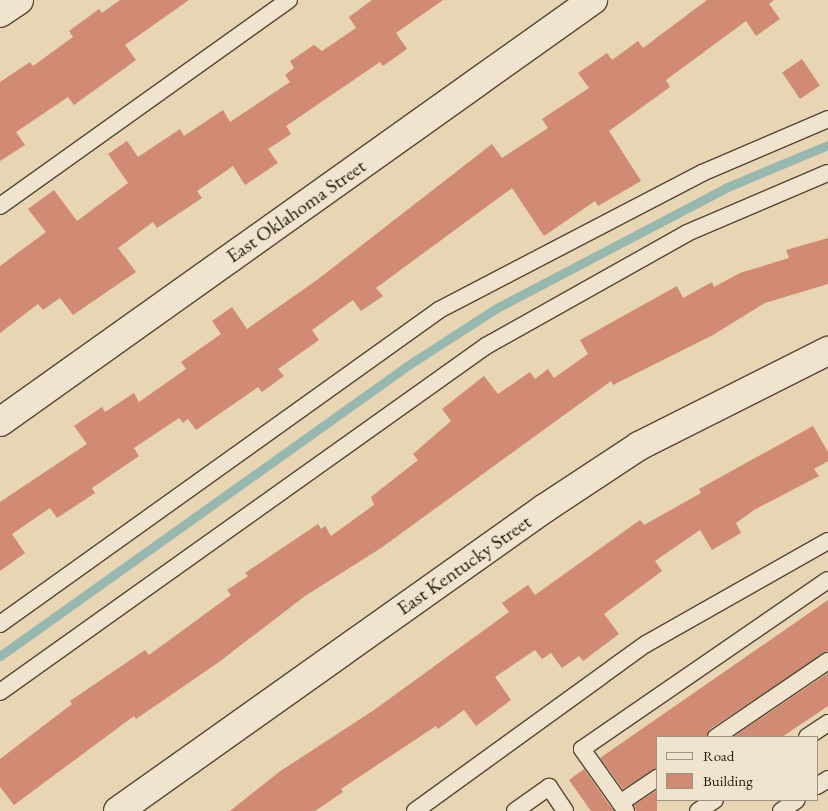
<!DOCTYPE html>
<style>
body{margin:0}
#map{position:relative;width:828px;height:811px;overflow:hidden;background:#e8d5b3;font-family:"EB Garamond",serif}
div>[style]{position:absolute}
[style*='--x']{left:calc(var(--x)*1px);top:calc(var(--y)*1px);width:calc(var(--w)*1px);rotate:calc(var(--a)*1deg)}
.stream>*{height:9px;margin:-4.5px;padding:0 4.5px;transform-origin:4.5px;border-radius:4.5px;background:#97b8ae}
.building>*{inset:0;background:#d18a73;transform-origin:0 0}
.roads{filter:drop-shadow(1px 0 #544636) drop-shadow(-1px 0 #544636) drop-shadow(0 1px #544636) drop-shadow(0 -1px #544636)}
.lane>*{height:16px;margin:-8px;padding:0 8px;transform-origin:8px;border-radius:8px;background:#f0e4ce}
.street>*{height:28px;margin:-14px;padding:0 14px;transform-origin:14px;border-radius:14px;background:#f0e4ce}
span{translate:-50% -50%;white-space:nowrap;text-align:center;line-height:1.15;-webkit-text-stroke:4px #f0e4ce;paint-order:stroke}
.street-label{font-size:20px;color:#22160c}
.legend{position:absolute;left:656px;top:736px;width:162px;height:65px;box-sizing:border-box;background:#f0e4ce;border:1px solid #9e9280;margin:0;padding:6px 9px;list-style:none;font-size:15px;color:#22160c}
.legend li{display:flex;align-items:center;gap:10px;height:25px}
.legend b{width:25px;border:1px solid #9e9280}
</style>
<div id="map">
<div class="stream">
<div style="--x:0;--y:656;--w:503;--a:-35.46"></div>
<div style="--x:410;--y:364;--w:101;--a:-32.9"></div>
<div style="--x:495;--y:309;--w:260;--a:-27.7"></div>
<div style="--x:725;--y:188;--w:112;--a:-22.7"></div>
</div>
<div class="building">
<div style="clip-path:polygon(120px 0,189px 0,125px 45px,136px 60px,74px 105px,68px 97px,16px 132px,25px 145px,0 161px,0 82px,30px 62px,33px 66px,73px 37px,69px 31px,99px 9px,102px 13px)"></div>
<div style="clip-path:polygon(372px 0,443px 0,396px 33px,407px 49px,383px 66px,380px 62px,286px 126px,291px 134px,268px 149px,278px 163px,245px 185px,233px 166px,197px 191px,202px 198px,157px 228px,153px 222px,118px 248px,136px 272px,73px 315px,60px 298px,43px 310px,38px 304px,0 333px,0 266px,46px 232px,28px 209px,54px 190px,77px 221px,128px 183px,108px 154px,127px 141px,138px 157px,180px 129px,184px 136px,223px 110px,230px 122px,290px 82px,285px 75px,294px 68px,290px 61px,314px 45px,322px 51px,356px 28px,349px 17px)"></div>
<div style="clip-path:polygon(707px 0,774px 0,769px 4px,780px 19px,756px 36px,746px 21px,666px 80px,670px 87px,609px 131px,641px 181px,598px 206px,595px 201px,544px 236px,512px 188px,376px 288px,383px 296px,361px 311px,353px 300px,312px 330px,319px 340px,278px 369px,284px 376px,262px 392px,258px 387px,196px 430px,188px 419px,183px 423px,179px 418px,134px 448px,139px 456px,92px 488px,95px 493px,57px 518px,50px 508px,12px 534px,25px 553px,0 571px,0 502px,87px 444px,74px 426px,102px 407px,105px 412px,134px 393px,139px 402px,186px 369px,181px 362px,221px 334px,212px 321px,232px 307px,247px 329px,317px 280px,492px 144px,502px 158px,548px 128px,542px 119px,589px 88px,578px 73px,607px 53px,612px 60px,638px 41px,643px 48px)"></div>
<div style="left:802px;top:59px;width:32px;height:24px;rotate:56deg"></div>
<div style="clip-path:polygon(828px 238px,828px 284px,765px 303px,713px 335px,613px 385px,611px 381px,381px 548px,305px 596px,219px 662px,136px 719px,134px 716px,14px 805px,0 787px,0 759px,72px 704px,70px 701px,145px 650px,149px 655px,231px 595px,227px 590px,248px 576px,245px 573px,318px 524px,321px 529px,325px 526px,331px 536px,374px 505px,371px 497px,418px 460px,413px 454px,451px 421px,442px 409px,484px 376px,498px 394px,530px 372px,535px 379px,548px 369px,554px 378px,588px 354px,580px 340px,677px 286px,683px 298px,712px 282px,714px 287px,740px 273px,789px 258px,786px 250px)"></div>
<div style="clip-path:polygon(813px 426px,828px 452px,828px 461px,814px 469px,819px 476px,754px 510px,736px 523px,741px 533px,712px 550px,700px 530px,655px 561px,662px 571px,604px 614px,619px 634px,583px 661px,579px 656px,562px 668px,551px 653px,542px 659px,535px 650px,495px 677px,511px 700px,476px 726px,464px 710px,438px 729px,436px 726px,341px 789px,343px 792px,315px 811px,230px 811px,279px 772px,374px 710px,509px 612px,502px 603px,528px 585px,535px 595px,640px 520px,644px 525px,701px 493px,699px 489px)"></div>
<div style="clip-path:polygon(828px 600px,828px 651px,710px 729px,706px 737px,657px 737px,657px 768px,623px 789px,600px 758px)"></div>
<div style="clip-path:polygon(828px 673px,828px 706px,782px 737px,733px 737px)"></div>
<div style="clip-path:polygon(584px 769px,612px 809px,614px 811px,591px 811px,569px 780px)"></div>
<div style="clip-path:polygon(657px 790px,657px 811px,636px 811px,634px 805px)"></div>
</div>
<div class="roads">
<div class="lane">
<div style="--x:0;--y:206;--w:355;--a:-35.5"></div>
<div style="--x:0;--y:624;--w:540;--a:-35.57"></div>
<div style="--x:439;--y:310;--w:297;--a:-27.5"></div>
<div style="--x:702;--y:173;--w:137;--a:-23.2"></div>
<div style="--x:0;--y:692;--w:597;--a:-35.45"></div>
<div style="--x:486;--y:346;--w:231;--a:-29.3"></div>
<div style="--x:687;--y:233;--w:153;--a:-23.1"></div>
<div style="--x:716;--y:737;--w:135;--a:-34.2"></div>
<div style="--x:807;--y:737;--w:25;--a:-34"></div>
<div style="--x:817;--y:786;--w:13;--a:-32"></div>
<div style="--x:620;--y:803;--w:45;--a:-34"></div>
<div style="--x:415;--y:811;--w:285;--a:-35.9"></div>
<div style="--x:646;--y:644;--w:209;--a:-29.5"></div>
<div style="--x:515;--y:811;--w:42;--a:-35.2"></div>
<div style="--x:549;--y:787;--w:29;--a:56"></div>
<div style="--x:626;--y:811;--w:76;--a:-125.4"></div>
<div style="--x:582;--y:749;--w:298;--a:-34.5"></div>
<div style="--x:698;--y:811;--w:20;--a:-33"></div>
<div style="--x:781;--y:811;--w:19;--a:-35"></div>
</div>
<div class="street">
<div style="--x:0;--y:13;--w:23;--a:-34"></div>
<div style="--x:0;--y:422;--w:728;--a:-35.44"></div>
<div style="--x:118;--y:811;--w:524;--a:-35.36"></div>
<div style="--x:545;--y:508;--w:113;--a:-33.4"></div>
<div style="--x:639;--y:446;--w:212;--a:-26.7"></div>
</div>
</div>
<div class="street-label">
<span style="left:296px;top:211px;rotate:-35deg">East Oklahoma Street</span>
<span style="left:464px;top:565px;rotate:-35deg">East Kentucky Street</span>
</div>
<ul class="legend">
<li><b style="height:6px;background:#f0e4ce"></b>Road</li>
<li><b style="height:14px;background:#d18a73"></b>Building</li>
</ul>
</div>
